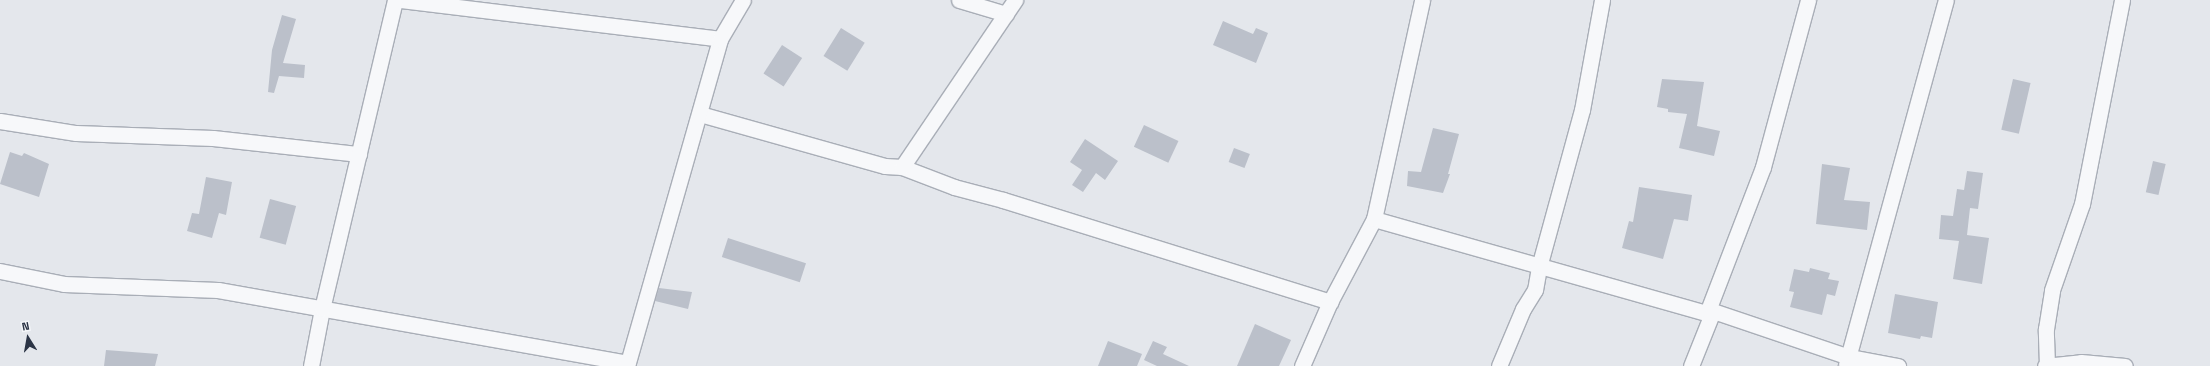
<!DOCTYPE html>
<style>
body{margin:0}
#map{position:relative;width:2210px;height:366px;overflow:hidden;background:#e4e7ec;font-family:"Space Grotesk",sans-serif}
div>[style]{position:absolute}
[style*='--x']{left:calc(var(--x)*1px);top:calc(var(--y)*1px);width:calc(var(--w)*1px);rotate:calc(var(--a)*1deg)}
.building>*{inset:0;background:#bbc0ca;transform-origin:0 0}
.roads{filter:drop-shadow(1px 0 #a9aeb7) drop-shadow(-1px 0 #a9aeb7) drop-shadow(0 1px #a9aeb7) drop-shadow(0 -1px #a9aeb7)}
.minor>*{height:15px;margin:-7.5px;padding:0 7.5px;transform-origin:7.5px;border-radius:7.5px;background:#f7f8fa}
span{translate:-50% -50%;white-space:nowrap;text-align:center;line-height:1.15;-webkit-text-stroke:3px #f4f6f9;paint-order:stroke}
.north{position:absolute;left:8px;top:318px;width:40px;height:40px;-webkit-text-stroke:3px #f4f6f9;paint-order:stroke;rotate:349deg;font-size:11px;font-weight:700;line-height:16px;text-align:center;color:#2b3445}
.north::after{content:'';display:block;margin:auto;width:14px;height:18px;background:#2b3445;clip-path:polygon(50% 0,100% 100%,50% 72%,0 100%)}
</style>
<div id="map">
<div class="building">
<div style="clip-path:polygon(282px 15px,296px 19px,283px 63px,305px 65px,304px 78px,279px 76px,274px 93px,268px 92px,272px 50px)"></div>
<div style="clip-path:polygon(1223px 21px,1253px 34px,1256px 28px,1268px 33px,1256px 63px,1213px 45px)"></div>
<div style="left:841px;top:28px;width:28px;height:33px;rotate:32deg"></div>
<div style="left:782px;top:45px;width:24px;height:34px;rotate:33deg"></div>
<div style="clip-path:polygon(1662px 79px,1704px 82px,1697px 126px,1720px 131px,1714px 156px,1679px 148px,1687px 114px,1668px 112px,1668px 109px,1657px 107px)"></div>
<div style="left:2013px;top:79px;width:18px;height:52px;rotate:13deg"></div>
<div style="left:1144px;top:125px;width:38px;height:24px;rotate:25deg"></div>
<div style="clip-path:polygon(1433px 128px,1459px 134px,1448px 174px,1450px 174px,1443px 193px,1407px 186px,1408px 171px,1421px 172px)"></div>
<div style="clip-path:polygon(1085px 139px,1118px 161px,1105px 180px,1096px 173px,1083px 192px,1072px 185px,1082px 170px,1070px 162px)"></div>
<div style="left:1234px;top:148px;width:17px;height:15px;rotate:21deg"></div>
<div style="clip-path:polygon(10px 152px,22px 156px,24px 153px,49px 164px,39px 197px,0 184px)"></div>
<div style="left:2153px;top:161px;width:13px;height:32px;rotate:13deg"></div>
<div style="clip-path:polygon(1822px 164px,1850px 168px,1844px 200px,1870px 202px,1867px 230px,1816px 224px)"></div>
<div style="clip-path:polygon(1967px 171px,1983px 173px,1978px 209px,1970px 208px,1967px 235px,1989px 238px,1982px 284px,1953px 279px,1959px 241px,1939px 239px,1941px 215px,1953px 216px,1957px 189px,1964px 190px)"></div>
<div style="clip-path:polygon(206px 177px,232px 182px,226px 215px,219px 213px,212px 238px,187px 231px,192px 213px,199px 214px)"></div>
<div style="clip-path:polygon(1639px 187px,1692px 195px,1688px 221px,1674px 219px,1663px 259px,1622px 248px,1629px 221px,1633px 222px)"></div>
<div style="left:270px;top:199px;width:27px;height:40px;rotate:15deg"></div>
<div style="left:728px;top:238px;width:82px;height:20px;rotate:18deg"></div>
<div style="clip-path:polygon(1810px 268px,1830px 273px,1828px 279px,1839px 281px,1835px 296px,1827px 294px,1822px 315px,1790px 307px,1794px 292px,1789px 291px,1794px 269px,1809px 272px)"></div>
<div style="clip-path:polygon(659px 288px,692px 292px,688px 309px,655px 301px)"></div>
<div style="clip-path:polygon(1895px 294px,1938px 302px,1932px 338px,1921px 336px,1920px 339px,1888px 333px)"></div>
<div style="clip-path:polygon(1255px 324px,1291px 340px,1279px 366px,1237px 366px)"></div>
<div style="clip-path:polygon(1108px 341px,1142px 354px,1137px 366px,1098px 366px)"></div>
<div style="clip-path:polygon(1153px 341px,1167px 347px,1163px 354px,1189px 366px,1157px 366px,1144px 360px)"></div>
<div style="clip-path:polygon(106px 350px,158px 354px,155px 366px,104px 366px)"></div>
</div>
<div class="roads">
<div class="minor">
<div style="--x:400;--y:0;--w:322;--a:6.9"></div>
<div style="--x:959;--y:0;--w:49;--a:16.6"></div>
<div style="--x:700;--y:114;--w:192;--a:15.7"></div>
<div style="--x:885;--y:166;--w:17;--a:3"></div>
<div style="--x:902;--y:167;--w:56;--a:21"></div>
<div style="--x:954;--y:187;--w:51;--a:14.9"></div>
<div style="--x:1003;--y:200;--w:343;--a:17.3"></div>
<div style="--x:0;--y:121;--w:77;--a:9"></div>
<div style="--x:76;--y:133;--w:137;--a:2.1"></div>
<div style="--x:213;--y:138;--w:147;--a:6.3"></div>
<div style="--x:902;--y:167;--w:202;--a:-55.9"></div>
<div style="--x:1374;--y:219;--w:346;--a:15.8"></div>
<div style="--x:1707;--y:313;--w:6;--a:-18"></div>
<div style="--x:1713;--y:311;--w:144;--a:18.7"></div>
<div style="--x:1849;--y:357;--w:50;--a:10.4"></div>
<div style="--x:0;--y:271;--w:65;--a:11.5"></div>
<div style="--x:64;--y:284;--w:154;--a:2.2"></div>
<div style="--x:218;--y:290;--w:416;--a:10.1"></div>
<div style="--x:1707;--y:313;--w:156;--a:-69"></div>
<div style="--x:1763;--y:167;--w:173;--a:-74.9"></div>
<div style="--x:1846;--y:365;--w:378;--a:-74.7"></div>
<div style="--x:2047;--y:365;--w:36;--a:-92"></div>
<div style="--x:2046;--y:329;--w:39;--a:-81"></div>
<div style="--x:2052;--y:290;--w:91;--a:-70.8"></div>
<div style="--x:2082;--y:204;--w:208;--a:-78.9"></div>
<div style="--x:311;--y:366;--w:58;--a:-79.1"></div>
<div style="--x:322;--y:309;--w:318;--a:-76.7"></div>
<div style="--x:627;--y:366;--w:340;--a:-74.1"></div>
<div style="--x:720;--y:39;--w:45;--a:-59.5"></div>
<div style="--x:1302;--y:366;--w:70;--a:-66.4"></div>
<div style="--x:1330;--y:302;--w:94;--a:-62.1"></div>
<div style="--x:1374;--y:219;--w:224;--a:-77.6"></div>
<div style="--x:1499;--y:366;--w:62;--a:-67.2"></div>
<div style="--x:1523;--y:309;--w:22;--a:-58"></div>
<div style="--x:1535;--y:290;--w:23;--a:-80"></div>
<div style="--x:1539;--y:267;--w:163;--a:-74.7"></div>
<div style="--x:1582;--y:110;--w:112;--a:-79.7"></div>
<div style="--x:1691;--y:366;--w:59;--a:-68.2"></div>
<div style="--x:2045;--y:366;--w:36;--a:-6"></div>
<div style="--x:2081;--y:362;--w:44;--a:5.2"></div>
</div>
</div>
<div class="north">N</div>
</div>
